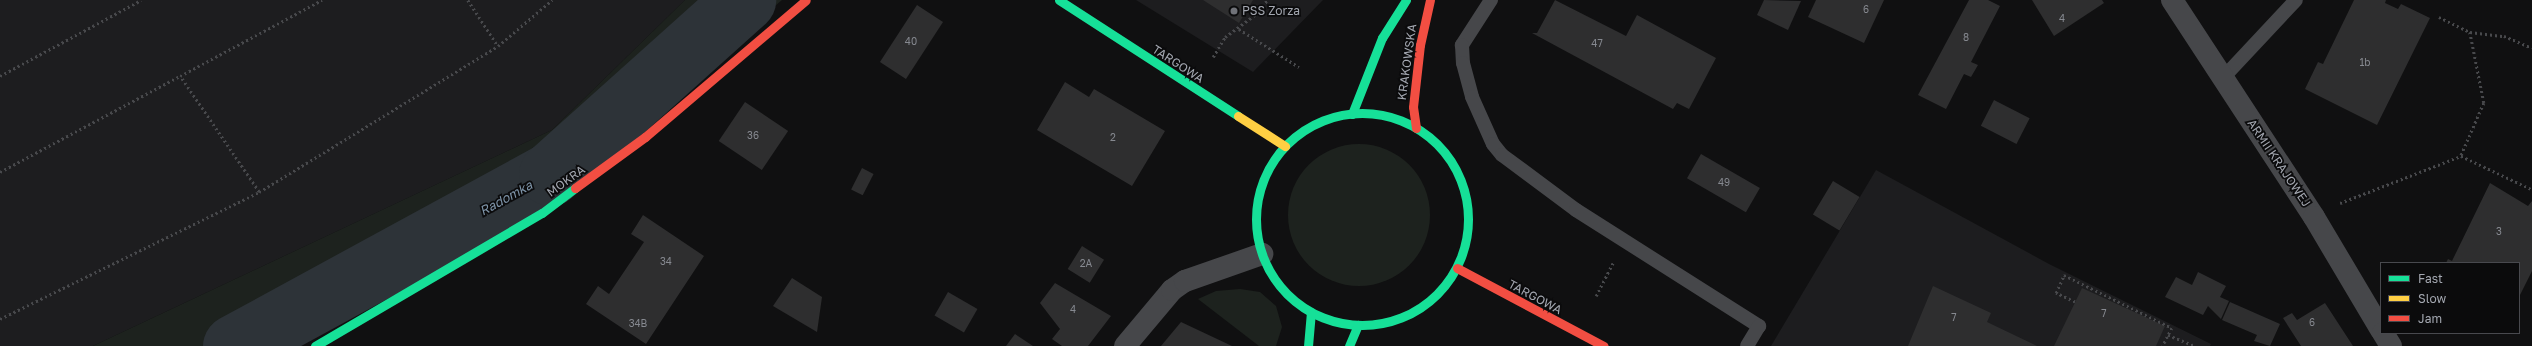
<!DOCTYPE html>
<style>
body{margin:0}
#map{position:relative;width:2532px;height:346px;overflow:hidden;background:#101011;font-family:"Golos Text",sans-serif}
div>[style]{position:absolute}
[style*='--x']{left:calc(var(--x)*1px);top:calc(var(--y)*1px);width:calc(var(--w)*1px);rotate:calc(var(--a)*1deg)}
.built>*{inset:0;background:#1d1d1f}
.green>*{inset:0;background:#1d221e}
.round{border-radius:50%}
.river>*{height:63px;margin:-31.5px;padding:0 31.5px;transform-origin:31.5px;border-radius:31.5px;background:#2d3338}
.building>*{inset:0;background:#2e2e2f;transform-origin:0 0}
.path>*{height:2.5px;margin-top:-1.25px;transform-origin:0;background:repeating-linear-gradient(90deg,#48494c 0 2px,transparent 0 5px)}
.lane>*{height:14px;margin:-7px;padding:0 7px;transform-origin:7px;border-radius:7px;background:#46474a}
.street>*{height:22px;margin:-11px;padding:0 11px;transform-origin:11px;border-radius:11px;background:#46474a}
.fast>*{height:9px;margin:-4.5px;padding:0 4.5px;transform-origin:4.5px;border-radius:4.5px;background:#16e098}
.fast>.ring{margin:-4.5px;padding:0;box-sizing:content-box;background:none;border:9px solid #16e098;border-radius:50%}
.slow>*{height:9px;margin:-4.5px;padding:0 4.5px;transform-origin:4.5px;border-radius:4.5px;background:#ffcf43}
.jam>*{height:9px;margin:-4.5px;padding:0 4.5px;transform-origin:4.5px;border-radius:4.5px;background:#f24e42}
.dots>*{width:11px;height:11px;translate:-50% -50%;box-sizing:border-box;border:2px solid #0b0b0c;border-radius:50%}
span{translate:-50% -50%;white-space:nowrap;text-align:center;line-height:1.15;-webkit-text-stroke:3.5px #0b0b0c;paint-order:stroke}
.number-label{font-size:10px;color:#868990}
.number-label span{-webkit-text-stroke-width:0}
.poi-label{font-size:12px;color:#a3a7b0}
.left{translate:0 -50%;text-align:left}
.street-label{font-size:12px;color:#a3a7b0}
.water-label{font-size:13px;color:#7e94a8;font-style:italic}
.legend{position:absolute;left:2380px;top:262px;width:140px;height:72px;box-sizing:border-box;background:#0b0b0c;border:1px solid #48494e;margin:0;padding:5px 7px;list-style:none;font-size:12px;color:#a3a7b0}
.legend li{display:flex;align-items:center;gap:8px;height:20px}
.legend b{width:20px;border:1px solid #48494e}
</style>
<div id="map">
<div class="built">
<div style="clip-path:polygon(0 0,685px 0,552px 130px,93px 346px,0 346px)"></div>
<div style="clip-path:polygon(1136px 0,1323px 0,1253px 72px)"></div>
<div style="clip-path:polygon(1876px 170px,2049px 264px,2211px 344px,2210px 346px,1771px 346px)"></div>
</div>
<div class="green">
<div style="clip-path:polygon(685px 0,782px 0,597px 158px,523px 207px,280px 346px,93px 346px,552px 130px)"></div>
<div class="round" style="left:1288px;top:144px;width:142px;height:142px"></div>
<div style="clip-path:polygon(1240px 289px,1260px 292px,1276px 306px,1282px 327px,1276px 346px,1259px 346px,1198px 299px,1216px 291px)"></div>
</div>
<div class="river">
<div style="--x:234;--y:346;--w:360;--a:-28.6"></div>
<div style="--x:550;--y:174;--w:261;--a:-41.9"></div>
</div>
<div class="building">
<div style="clip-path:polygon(1203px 0,1253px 0,1239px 23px)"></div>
<div style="clip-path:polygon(1555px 0,1626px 36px,1637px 15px,1716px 58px,1689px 109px,1677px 103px,1673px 109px,1532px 33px,1537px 33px)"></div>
<div style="clip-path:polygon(1764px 0,1801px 1px,1788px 30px,1757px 15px)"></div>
<div style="clip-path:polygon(1816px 0,1884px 0,1864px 43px,1808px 17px)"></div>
<div style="clip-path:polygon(1969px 0,1988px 0,2000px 6px,1971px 62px,1978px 65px,1971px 77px,1964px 74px,1946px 109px,1918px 95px)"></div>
<div style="clip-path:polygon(2032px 0,2102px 0,2104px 3px,2054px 36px)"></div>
<div style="clip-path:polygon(2354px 0,2386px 0,2385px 3px,2398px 9px,2401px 4px,2430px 18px,2377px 125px,2305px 89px,2318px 62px,2323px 64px)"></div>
<div style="left:917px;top:5px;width:31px;height:68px;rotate:33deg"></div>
<div style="clip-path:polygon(1065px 82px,1089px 97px,1094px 89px,1165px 131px,1132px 186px,1037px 130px)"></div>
<div style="left:1994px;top:100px;width:40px;height:29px;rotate:27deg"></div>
<div style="left:745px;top:102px;width:52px;height:47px;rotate:34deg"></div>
<div style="left:1701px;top:154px;width:68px;height:28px;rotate:30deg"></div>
<div style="left:862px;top:168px;width:13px;height:24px;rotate:27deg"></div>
<div style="left:1833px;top:181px;width:31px;height:39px;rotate:31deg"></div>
<div style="clip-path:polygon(2490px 183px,2528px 206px,2532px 201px,2532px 271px,2519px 297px,2519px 263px,2446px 263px,2448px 259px,2452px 261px)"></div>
<div style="clip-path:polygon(643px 215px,704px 256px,646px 344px,586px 304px,598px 286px,609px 294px,644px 242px,631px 234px)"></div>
<div style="left:1082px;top:246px;width:26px;height:27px;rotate:32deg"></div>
<div style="clip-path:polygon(2198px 272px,2226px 286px,2220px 297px,2229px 301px,2221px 319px,2208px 306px,2203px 315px,2165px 297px,2176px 277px,2192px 285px)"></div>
<div style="clip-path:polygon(792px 278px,822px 297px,817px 332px,773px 306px)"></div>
<div style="clip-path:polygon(1055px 283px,1111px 316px,1088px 346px,1062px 346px,1052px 339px,1060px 329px,1040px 303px)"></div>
<div style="clip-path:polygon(1933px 286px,1991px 313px,1987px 322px,2037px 346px,1908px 346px)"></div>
<div style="clip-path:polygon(2082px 288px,2165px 326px,2156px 346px,2054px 346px)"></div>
<div style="left:948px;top:292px;width:34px;height:27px;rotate:30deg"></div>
<div style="clip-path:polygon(2230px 302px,2280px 324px,2270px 346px,2254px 341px,2257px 335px,2222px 320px)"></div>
<div style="clip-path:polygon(2325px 303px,2353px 346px,2301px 346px,2283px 318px,2292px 313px,2297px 320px)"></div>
<div style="clip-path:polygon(1181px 322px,1232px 346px,1161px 346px)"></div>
<div style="clip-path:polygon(1015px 334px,1033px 346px,1006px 346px)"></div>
</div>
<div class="path">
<div style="--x:468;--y:0;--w:55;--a:56.9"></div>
<div style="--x:2439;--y:17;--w:34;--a:26"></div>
<div style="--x:2470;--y:32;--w:72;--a:78.8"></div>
<div style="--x:2484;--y:103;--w:58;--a:113.5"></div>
<div style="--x:1239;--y:29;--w:71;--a:32.3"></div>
<div style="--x:2470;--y:32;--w:34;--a:7"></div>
<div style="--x:2504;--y:36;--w:30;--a:23"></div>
<div style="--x:1213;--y:57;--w:23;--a:-59"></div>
<div style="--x:1225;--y:37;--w:44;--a:-36.6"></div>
<div style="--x:1260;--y:11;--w:13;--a:-58"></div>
<div style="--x:0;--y:76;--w:160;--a:-28.3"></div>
<div style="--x:0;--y:172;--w:204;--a:-28.1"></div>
<div style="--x:259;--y:192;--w:140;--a:-124.3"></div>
<div style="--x:180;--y:76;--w:161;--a:-28.2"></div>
<div style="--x:2340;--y:203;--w:130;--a:-21.2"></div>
<div style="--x:2461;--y:156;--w:77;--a:25.2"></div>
<div style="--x:1596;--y:296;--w:37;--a:-63"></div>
<div style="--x:2075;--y:302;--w:21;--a:-155"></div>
<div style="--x:2056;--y:293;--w:20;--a:-66"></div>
<div style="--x:2064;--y:275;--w:120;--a:26.1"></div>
<div style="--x:2172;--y:328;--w:20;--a:117"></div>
<div style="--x:0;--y:319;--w:288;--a:-26.1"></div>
<div style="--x:259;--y:192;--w:280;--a:-31.4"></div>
<div style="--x:498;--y:46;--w:71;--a:-40.4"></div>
<div style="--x:2168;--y:335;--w:29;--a:22"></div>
</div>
<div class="lane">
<div style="--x:1491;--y:0;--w:54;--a:122.8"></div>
<div style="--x:1462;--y:45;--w:18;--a:87"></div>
<div style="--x:1463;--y:63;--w:35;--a:75"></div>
<div style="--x:1472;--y:97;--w:51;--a:65.9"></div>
<div style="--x:1493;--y:144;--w:14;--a:51"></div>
<div style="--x:1502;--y:155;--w:92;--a:36.6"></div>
<div style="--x:1576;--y:210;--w:217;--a:32.4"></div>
<div style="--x:1759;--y:326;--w:23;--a:121"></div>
<div style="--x:2222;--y:79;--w:108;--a:-46.9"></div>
</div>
<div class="street">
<div style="--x:2172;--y:0;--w:259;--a:56.8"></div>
<div style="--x:2314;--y:217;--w:131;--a:59.3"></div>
<div style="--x:2383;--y:333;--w:15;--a:58"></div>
<div style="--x:1125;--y:346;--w:73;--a:-50"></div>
<div style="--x:1172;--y:290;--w:16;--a:-35"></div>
<div style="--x:1185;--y:281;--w:82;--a:-19.3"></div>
</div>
<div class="fast">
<div style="--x:1059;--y:0;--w:213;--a:32.9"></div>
<div class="ring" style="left:1256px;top:113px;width:203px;height:203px"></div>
<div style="--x:1352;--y:114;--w:82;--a:-68.5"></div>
<div style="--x:1382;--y:38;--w:45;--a:-57.7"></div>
<div style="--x:315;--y:346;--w:263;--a:-30.4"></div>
<div style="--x:542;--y:213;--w:41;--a:-37.1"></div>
<div style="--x:1308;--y:346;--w:34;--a:-85"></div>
<div style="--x:1349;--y:346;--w:23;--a:-67"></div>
</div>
<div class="slow">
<div style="--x:1238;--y:116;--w:56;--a:32.6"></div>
</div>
<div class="jam">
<div style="--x:1416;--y:128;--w:21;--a:-98"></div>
<div style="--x:1413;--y:107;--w:62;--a:-83.6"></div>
<div style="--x:1420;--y:45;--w:46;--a:-77.5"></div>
<div style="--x:575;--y:188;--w:87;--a:-36.1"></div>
<div style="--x:645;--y:137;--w:211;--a:-40.4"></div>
<div style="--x:1457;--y:268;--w:166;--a:28"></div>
</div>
<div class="dots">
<div style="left:1234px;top:11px;background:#707278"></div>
</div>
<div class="number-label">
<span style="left:1866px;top:10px">6</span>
<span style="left:2062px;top:19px">4</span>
<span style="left:1966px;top:38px">8</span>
<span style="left:911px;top:42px">40</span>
<span style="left:1597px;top:44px">47</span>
<span style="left:2365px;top:63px">1b</span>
<span style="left:753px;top:136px">36</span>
<span style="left:1113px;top:138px">2</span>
<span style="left:1724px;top:183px">49</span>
<span style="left:2499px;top:232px">3</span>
<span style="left:666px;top:262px">34</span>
<span style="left:1086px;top:264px">2A</span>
<span style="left:1073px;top:310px">4</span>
<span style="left:2104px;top:314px">7</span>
<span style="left:1954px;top:318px">7</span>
<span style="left:2312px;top:323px">6</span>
<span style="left:638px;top:324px">34B</span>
</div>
<div class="poi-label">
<span class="left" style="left:1242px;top:11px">PSS Zorza</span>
</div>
<div class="street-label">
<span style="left:1407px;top:62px;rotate:-82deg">KRAKOWSKA</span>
<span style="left:1178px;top:64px;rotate:33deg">TARGOWA</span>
<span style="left:2279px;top:163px;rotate:56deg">ARMII KRAJOWEJ</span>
<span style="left:566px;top:181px;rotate:-36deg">MOKRA</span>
<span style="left:1535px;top:297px;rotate:28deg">TARGOWA</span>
</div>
<div class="water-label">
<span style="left:506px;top:198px;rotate:-29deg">Radomka</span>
</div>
<ul class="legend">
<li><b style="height:5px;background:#16e098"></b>Fast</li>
<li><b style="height:5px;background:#ffcf43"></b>Slow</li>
<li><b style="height:5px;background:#f24e42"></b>Jam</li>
</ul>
</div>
